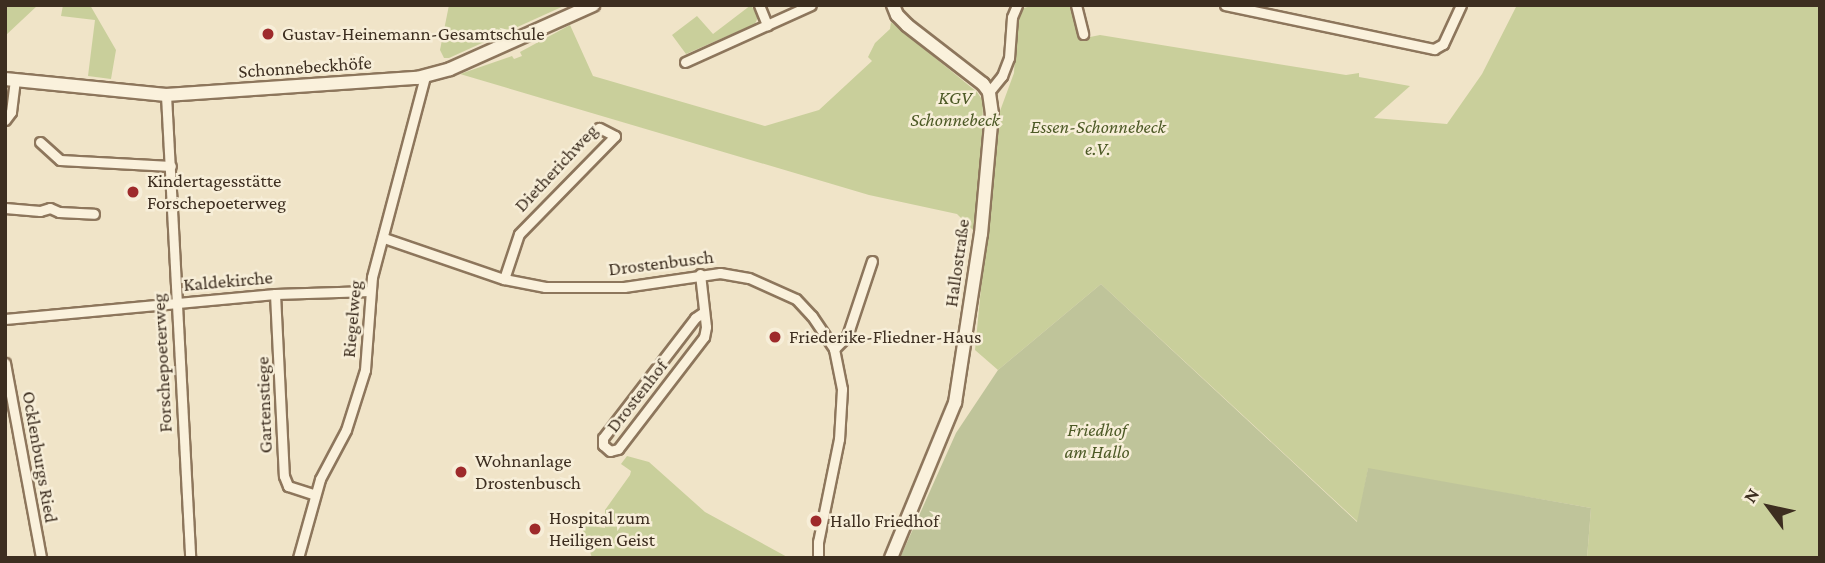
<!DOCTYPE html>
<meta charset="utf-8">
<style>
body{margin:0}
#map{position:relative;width:1825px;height:563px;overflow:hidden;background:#f0e4c8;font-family:"Crimson Pro",serif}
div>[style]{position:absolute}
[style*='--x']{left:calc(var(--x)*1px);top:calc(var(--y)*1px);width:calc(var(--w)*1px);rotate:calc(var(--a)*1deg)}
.green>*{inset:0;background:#c9cf9b}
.cemetery>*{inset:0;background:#bfc49a}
.roads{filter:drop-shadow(2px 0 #8d765c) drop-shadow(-2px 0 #8d765c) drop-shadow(0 2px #8d765c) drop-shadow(0 -2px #8d765c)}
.street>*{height:9px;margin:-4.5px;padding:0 4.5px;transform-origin:4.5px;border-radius:4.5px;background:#faf1dc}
.secondary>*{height:12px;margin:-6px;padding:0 6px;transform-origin:6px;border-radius:6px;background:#faf1dc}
.dots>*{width:19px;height:19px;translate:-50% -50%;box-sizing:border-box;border:4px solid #f7eed8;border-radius:50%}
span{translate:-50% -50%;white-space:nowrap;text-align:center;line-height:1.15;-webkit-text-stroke:5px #f7eed8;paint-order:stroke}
.poi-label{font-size:19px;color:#3d2e20}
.left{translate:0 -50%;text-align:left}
.street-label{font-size:19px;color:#3d2e20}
.park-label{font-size:19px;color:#4d5a26;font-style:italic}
.frame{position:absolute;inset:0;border:7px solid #3d2e20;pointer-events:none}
.north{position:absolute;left:1734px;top:472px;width:70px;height:70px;-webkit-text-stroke:5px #f7eed8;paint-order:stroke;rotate:303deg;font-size:19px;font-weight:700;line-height:28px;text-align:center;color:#3d2e20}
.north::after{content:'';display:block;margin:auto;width:24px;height:32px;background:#3d2e20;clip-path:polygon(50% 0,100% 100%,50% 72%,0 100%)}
</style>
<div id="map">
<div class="green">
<div style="clip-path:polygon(5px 5px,38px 5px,5px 36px)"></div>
<div style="clip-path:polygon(63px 5px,90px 5px,116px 50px,111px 79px,88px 76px,95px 20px,61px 16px)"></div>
<div style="clip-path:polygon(449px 5px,566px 5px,449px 58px,444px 58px,440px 50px)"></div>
<div style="clip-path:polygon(751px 5px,758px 17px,755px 24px,686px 54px,672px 35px,697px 16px,713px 34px)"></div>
<div style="clip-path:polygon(1035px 5px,1072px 5px,1080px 39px,1100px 35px,1346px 75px,1359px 73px,1359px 77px,1410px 86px,1374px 118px,1447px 124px,1482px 74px,1517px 5px,1820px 5px,1820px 558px,1587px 558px,1591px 508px,1368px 469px,1358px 522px,1101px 284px,998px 370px,975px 350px,990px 195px,1000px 111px,1014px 73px,1017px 17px,1024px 8px)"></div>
<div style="clip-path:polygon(891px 22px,977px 92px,983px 101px,981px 170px,974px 231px,957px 214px,869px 195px,460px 74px,512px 56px,514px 59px,522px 56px,520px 52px,570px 25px,593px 76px,765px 126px,819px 110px,872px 61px,868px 57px,875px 43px,890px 29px)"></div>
<div style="clip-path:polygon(627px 456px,649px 462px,705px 512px,789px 558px,592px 558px,581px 524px,605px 528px,605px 510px,630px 475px,631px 471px,621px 464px)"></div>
</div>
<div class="cemetery">
<div style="clip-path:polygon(1101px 284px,1357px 522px,1368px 468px,1591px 508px,1587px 558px,900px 558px,956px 433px,998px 370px)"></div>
</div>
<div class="roads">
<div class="street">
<div style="--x:759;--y:5;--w:22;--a:68"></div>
<div style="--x:1076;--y:5;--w:30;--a:76"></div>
<div style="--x:1225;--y:5;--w:214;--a:11.9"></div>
<div style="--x:1434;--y:49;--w:10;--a:-29"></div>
<div style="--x:1443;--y:44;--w:43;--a:-65.2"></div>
<div style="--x:685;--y:62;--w:138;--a:-24.3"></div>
<div style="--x:989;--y:92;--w:21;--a:-51"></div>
<div style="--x:1002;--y:76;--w:19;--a:-69"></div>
<div style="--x:1009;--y:58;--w:41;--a:-85.8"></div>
<div style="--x:1012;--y:17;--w:13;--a:-67"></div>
<div style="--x:166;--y:95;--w:464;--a:87"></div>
<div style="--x:5;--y:120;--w:10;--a:-53"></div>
<div style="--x:11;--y:112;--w:32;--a:-83"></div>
<div style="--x:40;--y:142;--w:27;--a:42"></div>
<div style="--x:60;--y:160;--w:111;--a:3.1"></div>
<div style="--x:5;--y:208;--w:35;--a:5"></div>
<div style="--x:40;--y:211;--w:10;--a:-17"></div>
<div style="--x:50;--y:208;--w:10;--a:24"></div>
<div style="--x:59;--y:212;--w:35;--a:3"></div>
<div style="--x:384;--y:238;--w:127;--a:18.9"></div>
<div style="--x:504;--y:279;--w:42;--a:11"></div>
<div style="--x:545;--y:287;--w:79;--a:0"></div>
<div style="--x:624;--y:287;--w:97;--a:-8.3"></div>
<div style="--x:720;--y:273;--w:29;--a:10"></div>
<div style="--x:749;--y:278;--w:51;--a:24.1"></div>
<div style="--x:796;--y:299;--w:23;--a:47"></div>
<div style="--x:812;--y:316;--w:40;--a:56"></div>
<div style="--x:834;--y:349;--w:41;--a:78.7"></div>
<div style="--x:842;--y:389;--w:50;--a:93.4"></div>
<div style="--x:839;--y:439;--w:105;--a:101.5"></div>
<div style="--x:818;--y:542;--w:16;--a:90"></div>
<div style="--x:700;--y:274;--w:53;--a:83.5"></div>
<div style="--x:706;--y:327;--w:10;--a:101"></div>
<div style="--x:704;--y:337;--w:141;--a:127.5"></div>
<div style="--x:618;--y:449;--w:8;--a:166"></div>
<div style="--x:610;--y:451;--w:9;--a:-139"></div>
<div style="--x:603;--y:445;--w:7;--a:-90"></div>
<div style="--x:603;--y:438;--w:151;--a:-52.5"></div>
<div style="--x:695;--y:318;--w:11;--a:-34"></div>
<div style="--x:504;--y:279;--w:47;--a:-71.6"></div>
<div style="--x:519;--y:234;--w:137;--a:-45.6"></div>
<div style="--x:615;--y:136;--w:18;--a:-153"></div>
<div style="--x:275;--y:294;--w:182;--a:87.2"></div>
<div style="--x:284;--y:476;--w:11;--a:68"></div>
<div style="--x:288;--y:486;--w:28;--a:18"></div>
<div style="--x:5;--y:319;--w:271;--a:-5.3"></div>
<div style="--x:275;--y:294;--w:95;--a:-1.8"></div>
<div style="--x:834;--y:349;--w:18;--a:-45"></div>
<div style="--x:847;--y:336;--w:79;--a:-71.6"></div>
<div style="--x:5;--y:363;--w:198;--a:79.5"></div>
<div style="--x:298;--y:558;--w:82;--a:-74.4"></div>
<div style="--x:320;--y:479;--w:55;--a:-62"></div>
<div style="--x:346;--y:430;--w:63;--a:-72.4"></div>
<div style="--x:365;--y:370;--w:93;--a:-85.7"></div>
<div style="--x:372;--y:277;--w:207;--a:-75.2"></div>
</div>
<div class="secondary">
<div style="--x:5;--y:79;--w:162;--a:5.7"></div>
<div style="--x:166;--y:95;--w:252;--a:-3.9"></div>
<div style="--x:417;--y:78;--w:34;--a:-15"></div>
<div style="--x:450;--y:69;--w:157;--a:-24.1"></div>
<div style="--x:891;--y:558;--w:168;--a:-67.6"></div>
<div style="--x:955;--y:403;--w:171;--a:-81.3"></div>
<div style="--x:981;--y:234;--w:121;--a:-84.8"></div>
<div style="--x:992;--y:114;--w:22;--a:-98"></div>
<div style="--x:989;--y:92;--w:10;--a:-127"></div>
<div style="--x:983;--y:84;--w:96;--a:-142.2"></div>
<div style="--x:907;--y:25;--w:14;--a:-135"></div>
<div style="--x:897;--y:15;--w:11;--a:-112"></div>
</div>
</div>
<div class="dots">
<div style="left:268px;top:34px;background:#9e2a2b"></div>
<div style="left:133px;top:192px;background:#9e2a2b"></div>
<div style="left:775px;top:337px;background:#9e2a2b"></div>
<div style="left:461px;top:472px;background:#9e2a2b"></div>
<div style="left:816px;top:521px;background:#9e2a2b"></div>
<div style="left:535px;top:529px;background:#9e2a2b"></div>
</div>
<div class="poi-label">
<span class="left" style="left:282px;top:34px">Gustav-Heinemann-Gesamtschule</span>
<span class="left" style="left:147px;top:192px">Kindertagesstätte<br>Forschepoeterweg</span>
<span class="left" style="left:789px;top:337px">Friederike-Fliedner-Haus</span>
<span class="left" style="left:475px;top:472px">Wohnanlage<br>Drostenbusch</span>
<span class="left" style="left:549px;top:529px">Hospital zum<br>Heiligen Geist</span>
<span class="left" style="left:830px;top:521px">Hallo Friedhof</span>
</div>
<div class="street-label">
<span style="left:305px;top:67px;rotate:-4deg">Schonnebeckhöfe</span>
<span style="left:556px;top:168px;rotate:-47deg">Dietherichweg</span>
<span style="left:661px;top:263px;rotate:-7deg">Drostenbusch</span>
<span style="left:957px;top:263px;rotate:-82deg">Hallostraße</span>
<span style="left:228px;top:281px;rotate:-5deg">Kaldekirche</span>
<span style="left:352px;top:319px;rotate:-85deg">Riegelweg</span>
<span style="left:162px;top:363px;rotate:-93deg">Forschepoeterweg</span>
<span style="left:637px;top:396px;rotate:-52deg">Drostenhof</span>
<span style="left:264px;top:405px;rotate:-92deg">Gartenstiege</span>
<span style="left:40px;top:457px;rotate:80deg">Ocklenburgs Ried</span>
</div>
<div class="park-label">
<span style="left:955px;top:109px">KGV<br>Schonnebeck</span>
<span style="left:1098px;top:138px">Essen-Schonnebeck<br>e.V.</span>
<span style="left:1097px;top:441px">Friedhof<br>am Hallo</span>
</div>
<div class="frame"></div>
<div class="north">N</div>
</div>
